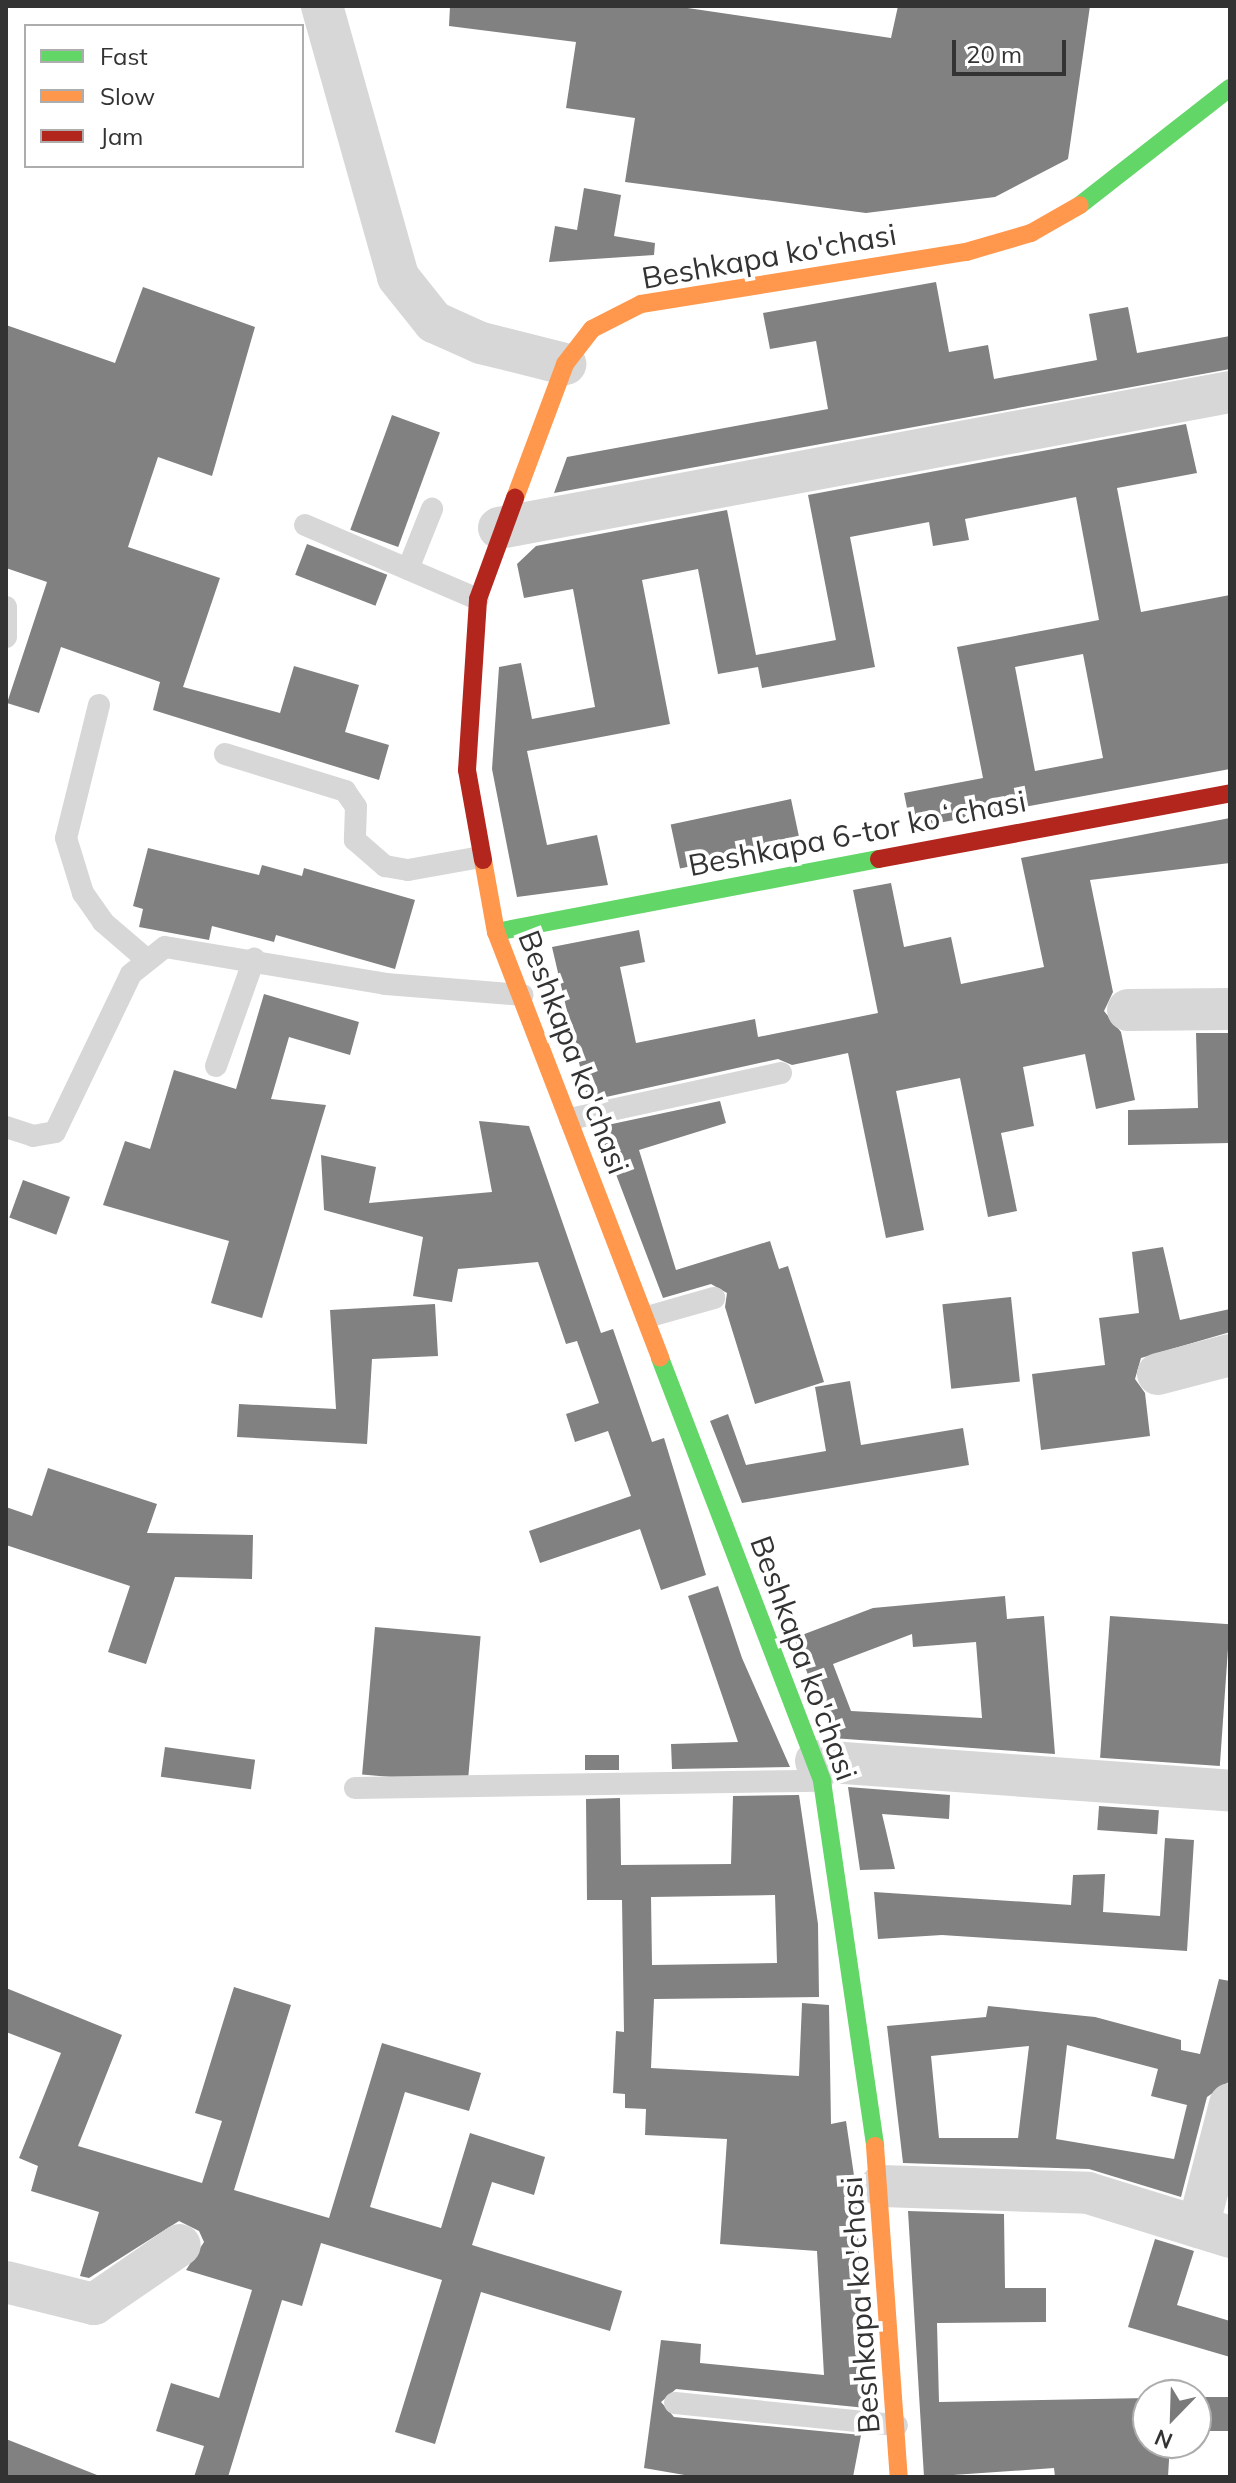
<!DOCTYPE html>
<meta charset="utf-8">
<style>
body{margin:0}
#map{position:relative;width:1236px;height:2483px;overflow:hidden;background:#fff;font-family:Mulish,sans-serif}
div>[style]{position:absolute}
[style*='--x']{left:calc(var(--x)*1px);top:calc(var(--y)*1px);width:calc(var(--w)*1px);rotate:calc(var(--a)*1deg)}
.building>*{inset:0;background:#818181;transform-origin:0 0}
.lane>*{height:22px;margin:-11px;padding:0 11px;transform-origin:11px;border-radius:11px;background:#d7d7d7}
.street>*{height:42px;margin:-21px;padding:0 21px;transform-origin:21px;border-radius:21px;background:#d7d7d7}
.fast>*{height:18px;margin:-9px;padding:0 9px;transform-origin:9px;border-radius:9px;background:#63d668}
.slow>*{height:18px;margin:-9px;padding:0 9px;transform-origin:9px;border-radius:9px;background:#ff974d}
.jam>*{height:18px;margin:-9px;padding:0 9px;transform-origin:9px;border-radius:9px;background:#b3261e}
span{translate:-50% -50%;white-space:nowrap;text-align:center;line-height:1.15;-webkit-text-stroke:8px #fff;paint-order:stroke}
.street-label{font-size:30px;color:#333}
.frame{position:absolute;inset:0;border:8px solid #333;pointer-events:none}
.legend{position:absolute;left:24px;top:24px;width:280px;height:144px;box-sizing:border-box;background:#fff;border:2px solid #adadad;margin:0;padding:10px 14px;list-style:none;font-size:24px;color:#333}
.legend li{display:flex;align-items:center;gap:16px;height:40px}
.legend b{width:40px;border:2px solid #adadad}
.north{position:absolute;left:1132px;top:2379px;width:80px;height:80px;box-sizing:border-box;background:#fff;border:2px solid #adadad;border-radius:50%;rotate:203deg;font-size:22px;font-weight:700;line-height:32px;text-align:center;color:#333}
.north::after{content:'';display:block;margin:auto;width:28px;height:36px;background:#7a7a7a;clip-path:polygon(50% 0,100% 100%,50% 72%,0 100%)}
.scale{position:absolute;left:952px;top:40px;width:114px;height:36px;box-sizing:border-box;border:4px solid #333;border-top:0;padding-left:10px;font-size:24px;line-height:28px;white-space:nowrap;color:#333;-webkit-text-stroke:6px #fff;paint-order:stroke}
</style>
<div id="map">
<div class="building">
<div style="clip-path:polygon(450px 6px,674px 6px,891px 38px,898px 6px,1090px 6px,1068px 159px,995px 197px,866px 213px,625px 182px,635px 118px,566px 108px,576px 42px,449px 26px)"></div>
<div style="clip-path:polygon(584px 188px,621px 195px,614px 236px,655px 243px,654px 255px,549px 262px,555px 226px,577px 230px)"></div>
<div style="clip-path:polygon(936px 282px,949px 352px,988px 345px,994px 379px,1097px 360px,1089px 314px,1128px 307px,1137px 353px,1230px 336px,1230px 369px,554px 493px,567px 457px,828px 409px,816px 341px,770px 349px,763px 313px)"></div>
<div style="clip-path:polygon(143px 287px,255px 327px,212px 476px,158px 457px,128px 547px,220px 578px,183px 687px,280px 713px,294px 666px,359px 685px,345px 732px,389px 745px,379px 780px,153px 710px,160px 682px,61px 647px,39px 713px,7px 703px,47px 582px,6px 568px,6px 325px,115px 363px)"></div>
<div style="left:392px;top:415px;width:51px;height:122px;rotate:20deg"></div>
<div style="clip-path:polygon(evenodd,1186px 424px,1197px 473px,1117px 488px,1141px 612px,1230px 595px,1230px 769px,911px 828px,904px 793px,983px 778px,957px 647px,1099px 620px,1076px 497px,965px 519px,969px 540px,933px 546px,929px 522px,850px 537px,875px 667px,762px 688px,758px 667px,718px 674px,698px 569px,642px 580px,670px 724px,527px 751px,547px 845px,597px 835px,608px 885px,517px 897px,492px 769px,499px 667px,521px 663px,532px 719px,595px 707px,573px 589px,524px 598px,517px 564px,536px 546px,727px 510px,756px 655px,836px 640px,808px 495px,1186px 424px,1083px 654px,1103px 758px,1035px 771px,1015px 667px,1083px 654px)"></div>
<div style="left:307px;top:544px;width:86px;height:33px;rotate:21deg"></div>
<div style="left:791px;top:799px;width:45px;height:123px;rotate:78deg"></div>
<div style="clip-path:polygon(1230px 818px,1230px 863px,1090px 880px,1113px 992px,1104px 1011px,1121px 1032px,1135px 1100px,1096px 1109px,1085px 1054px,1023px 1067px,1034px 1126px,1001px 1133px,1017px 1211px,988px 1217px,960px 1078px,896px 1091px,924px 1230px,886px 1238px,848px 1053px,792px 1065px,778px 1059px,588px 1101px,552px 947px,639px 930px,645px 962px,620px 967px,636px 1043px,755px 1019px,758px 1037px,878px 1013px,853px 890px,891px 883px,904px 947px,951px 937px,961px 984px,1044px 967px,1021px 858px)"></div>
<div style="clip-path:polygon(148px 848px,259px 875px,262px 865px,302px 876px,304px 868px,415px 900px,395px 969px,276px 935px,274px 942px,212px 926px,209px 940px,139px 927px,143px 909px,133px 906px)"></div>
<div style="clip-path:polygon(264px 994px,359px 1022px,350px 1055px,289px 1037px,271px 1099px,326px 1105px,262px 1318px,211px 1303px,229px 1241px,103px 1205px,125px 1141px,150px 1149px,174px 1070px,236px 1089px)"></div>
<div style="clip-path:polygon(1196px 1033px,1230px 1033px,1230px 1143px,1128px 1145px,1128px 1110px,1198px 1108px)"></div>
<div style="clip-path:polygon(720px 1101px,726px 1123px,639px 1150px,676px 1270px,770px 1241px,779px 1269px,788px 1266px,824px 1382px,755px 1404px,725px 1307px,727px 1293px,711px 1284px,663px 1298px,598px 1127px)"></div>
<div style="clip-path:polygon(479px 1121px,529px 1126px,601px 1333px,613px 1329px,652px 1442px,664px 1438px,706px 1575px,661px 1590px,640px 1529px,540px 1563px,529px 1531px,631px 1496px,608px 1431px,575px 1442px,566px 1414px,599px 1403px,577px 1341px,566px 1344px,538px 1262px,458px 1269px,452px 1302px,413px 1296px,423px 1237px,324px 1210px,321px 1155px,376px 1167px,369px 1203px,492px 1192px)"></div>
<div style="left:23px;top:1180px;width:50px;height:40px;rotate:20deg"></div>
<div style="clip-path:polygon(1163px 1247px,1180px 1320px,1230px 1309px,1230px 1332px,1141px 1358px,1135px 1379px,1145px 1393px,1150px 1436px,1041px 1450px,1032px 1374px,1105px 1365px,1099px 1318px,1139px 1313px,1132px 1252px)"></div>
<div style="left:1011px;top:1297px;width:85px;height:69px;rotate:84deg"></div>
<div style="clip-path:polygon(435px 1304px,438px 1356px,372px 1359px,367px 1444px,237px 1437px,239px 1404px,336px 1409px,330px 1310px)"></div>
<div style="clip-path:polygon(850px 1381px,861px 1445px,963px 1428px,969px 1465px,742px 1503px,710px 1421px,728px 1414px,746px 1465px,826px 1451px,815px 1387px)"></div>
<div style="clip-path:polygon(48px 1468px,157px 1504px,147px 1533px,253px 1535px,252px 1579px,175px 1577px,146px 1664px,108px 1652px,130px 1586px,6px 1545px,6px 1507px,32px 1516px)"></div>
<div style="clip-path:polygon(718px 1586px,742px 1658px,790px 1767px,672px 1769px,671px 1744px,738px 1742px,688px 1596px)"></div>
<div style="clip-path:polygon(evenodd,1005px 1596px,1007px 1619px,1044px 1616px,1055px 1754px,832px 1738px,794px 1638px,873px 1608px,1005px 1596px,912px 1634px,913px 1647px,976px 1642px,982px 1718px,851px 1711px,833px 1664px,912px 1634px)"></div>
<div style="left:1110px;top:1616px;width:120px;height:142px;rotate:4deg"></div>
<div style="left:375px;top:1627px;width:106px;height:148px;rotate:5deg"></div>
<div style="left:165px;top:1747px;width:91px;height:30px;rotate:8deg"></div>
<div style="left:619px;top:1755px;width:15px;height:34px;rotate:90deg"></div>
<div style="clip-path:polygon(848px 1787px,950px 1795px,949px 1819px,882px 1814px,895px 1869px,860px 1870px)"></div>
<div style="clip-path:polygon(evenodd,799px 1795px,818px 1924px,819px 1997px,654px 1999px,651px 2068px,799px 2076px,802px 2003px,829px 2005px,831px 2124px,846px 2121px,856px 2189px,866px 2408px,676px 2389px,661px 2402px,674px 2417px,861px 2435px,853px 2477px,696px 2477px,644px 2468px,661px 2340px,701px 2344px,700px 2363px,824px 2375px,817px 2251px,720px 2244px,727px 2139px,645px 2135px,646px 2109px,625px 2108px,625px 2094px,613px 2093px,616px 2031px,624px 2032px,622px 1900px,587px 1900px,586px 1799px,620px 1798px,621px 1865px,731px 1864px,733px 1796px,799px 1795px,775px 1895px,777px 1963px,652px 1965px,651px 1897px,775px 1895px)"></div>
<div style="left:1099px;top:1806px;width:60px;height:24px;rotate:4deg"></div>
<div style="clip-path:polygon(1165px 1838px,1194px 1840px,1187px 1951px,942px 1935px,878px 1939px,874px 1892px,1071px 1905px,1073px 1875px,1105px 1874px,1103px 1912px,1160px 1916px)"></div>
<div style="clip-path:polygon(evenodd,1219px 1979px,1230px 1981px,1230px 2081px,1207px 2097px,1181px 2197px,1089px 2169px,903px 2163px,887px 2026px,986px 2017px,988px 2006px,1095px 2017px,1181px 2040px,1181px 2050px,1200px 2054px,1219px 1979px,1067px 2045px,1158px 2069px,1151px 2096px,1187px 2105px,1174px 2159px,1056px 2139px,1067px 2045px,1219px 1979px,1029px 2046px,1018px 2138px,939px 2138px,931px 2056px,1029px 2046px)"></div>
<div style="clip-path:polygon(234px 1987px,291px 2005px,234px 2190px,329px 2218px,382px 2043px,481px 2073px,469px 2111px,405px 2092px,370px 2207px,441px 2228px,470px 2133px,545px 2157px,534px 2195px,492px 2182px,472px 2245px,622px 2291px,610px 2331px,481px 2292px,435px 2444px,395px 2432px,442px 2280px,321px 2243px,302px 2306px,282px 2300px,228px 2477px,194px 2477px,204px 2446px,156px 2431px,171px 2383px,219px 2398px,252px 2290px,186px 2270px,204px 2242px,199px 2231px,179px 2221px,89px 2278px,80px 2276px,99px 2212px,31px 2191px,38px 2166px,19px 2158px,61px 2053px,6px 2032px,6px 1988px,122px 2035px,78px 2146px,202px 2183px,222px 2121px,195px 2113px)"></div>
<div style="clip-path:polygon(908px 2211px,1004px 2214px,1005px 2288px,1046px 2288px,1046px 2322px,937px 2323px,939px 2402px,1148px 2398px,1148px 2443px,1170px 2443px,1168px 2477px,1055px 2477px,1054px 2468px,924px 2477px)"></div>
<div style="clip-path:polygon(1155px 2239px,1194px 2251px,1177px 2305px,1230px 2321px,1230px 2357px,1128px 2327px)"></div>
<div style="left:1196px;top:2397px;width:34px;height:34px"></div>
<div style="clip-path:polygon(6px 2439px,97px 2475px,97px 2477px,6px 2477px)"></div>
</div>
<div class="lane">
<div style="--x:305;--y:525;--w:188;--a:23.2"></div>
<div style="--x:408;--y:569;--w:65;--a:-68.2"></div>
<div style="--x:6;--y:607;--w:30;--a:90"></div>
<div style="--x:99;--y:705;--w:137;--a:103.9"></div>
<div style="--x:66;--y:838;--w:58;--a:72.8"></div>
<div style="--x:83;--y:893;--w:35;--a:55"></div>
<div style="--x:103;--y:922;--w:55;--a:40.6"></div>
<div style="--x:225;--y:754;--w:126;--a:17.1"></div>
<div style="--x:345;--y:791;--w:19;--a:55"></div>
<div style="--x:356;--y:807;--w:33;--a:92"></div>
<div style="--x:355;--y:840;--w:40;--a:41"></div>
<div style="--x:385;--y:866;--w:23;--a:10"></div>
<div style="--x:408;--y:870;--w:74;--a:-10.1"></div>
<div style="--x:216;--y:1066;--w:114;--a:-70.4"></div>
<div style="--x:570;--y:1119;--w:216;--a:-12.3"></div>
<div style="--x:6;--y:1127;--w:28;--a:18"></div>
<div style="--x:33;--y:1136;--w:22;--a:-10"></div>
<div style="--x:55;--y:1132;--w:175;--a:-64.3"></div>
<div style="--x:131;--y:974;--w:43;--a:-38.5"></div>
<div style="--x:165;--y:947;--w:224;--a:9.5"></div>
<div style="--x:386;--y:984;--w:137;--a:4.6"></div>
<div style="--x:647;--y:1317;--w:70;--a:-15.8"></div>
<div style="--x:355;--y:1788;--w:467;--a:-0.9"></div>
<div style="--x:675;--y:2403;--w:223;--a:5.7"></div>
</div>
<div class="street">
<div style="--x:322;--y:6;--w:281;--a:74.3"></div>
<div style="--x:398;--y:277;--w:58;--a:51.3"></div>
<div style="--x:434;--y:322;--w:51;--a:24.1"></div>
<div style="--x:481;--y:343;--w:87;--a:14"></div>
<div style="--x:499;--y:528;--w:744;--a:-10.54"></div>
<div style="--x:1128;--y:1010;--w:102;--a:-0.6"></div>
<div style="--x:1158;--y:1374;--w:74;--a:-14.8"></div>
<div style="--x:816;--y:1761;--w:415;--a:4.1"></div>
<div style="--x:881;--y:2186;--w:207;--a:1.9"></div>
<div style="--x:1088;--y:2193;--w:149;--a:17.2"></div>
<div style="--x:1198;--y:2227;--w:127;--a:-75.4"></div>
<div style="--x:6;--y:2282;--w:91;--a:14"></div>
<div style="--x:94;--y:2304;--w:104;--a:-34.5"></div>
</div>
<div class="fast">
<div style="--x:1080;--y:205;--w:190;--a:-38"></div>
<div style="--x:496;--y:932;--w:390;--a:-10.8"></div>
<div style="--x:660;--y:1358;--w:453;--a:69"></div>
<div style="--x:822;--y:1781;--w:369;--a:81.7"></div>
</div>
<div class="slow">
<div style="--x:515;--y:498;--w:143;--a:-69.5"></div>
<div style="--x:565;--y:364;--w:44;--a:-52.4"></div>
<div style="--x:592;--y:329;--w:55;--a:-27"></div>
<div style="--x:641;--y:304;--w:329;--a:-9.1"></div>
<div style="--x:966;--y:252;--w:68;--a:-16.3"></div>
<div style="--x:1031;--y:233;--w:56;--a:-29.7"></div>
<div style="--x:483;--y:860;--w:73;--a:79.8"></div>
<div style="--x:496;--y:932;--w:456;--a:68.9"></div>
<div style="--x:875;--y:2146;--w:332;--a:85.9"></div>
</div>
<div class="jam">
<div style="--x:879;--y:859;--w:357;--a:-10.6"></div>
<div style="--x:483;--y:860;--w:91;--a:-100.1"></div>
<div style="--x:467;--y:770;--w:171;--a:-86.3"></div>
<div style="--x:478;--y:599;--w:108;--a:-69.9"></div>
</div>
<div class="street-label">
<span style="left:769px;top:256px;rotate:-10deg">Beshkapa ko'chasi</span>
<span style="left:857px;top:833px;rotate:-11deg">Beshkapa 6-tor koʻchasi</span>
<span style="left:574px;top:1052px;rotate:69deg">Beshkapa ko'chasi</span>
<span style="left:804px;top:1658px;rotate:70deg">Beshkapa ko'chasi</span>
<span style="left:860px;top:2305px;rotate:-94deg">Beshkapa ko'chasi</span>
</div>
<div class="frame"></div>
<ul class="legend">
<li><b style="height:10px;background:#63d668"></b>Fast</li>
<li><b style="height:10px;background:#ff974d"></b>Slow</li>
<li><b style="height:10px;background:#b3261e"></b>Jam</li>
</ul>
<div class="north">N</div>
<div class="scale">20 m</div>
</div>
